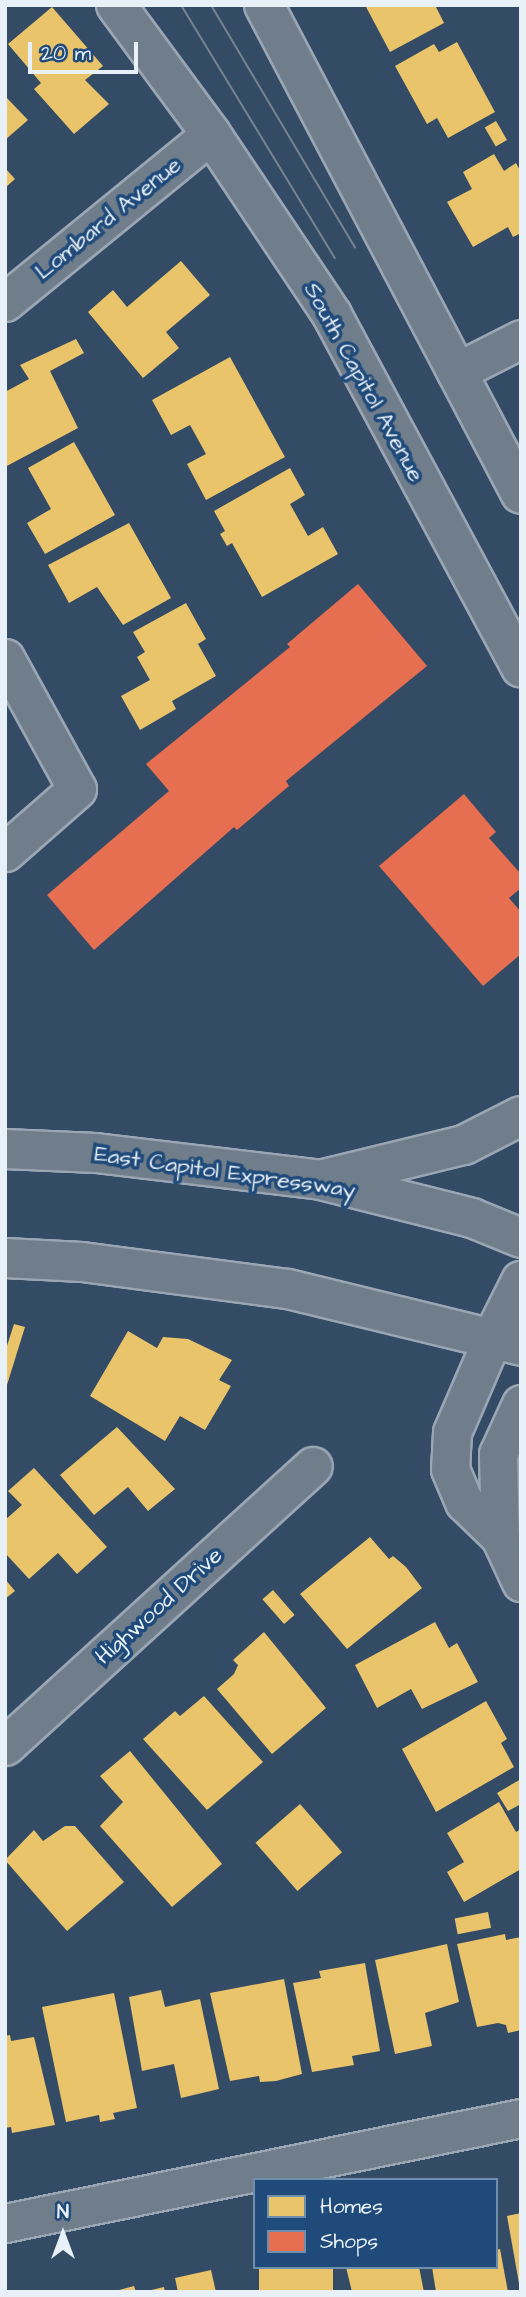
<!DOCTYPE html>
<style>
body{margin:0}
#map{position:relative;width:526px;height:2297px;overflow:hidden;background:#344b65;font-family:"Architects Daughter",sans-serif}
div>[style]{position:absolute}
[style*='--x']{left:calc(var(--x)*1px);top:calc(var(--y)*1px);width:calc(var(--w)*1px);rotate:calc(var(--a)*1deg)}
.homes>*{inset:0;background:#e9c46a;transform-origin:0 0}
.shops>*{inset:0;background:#e76f51}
.roads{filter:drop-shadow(2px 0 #9aa6b3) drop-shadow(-2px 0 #9aa6b3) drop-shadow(0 2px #9aa6b3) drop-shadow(0 -2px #9aa6b3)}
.minor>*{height:37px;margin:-18.5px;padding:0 18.5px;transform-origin:18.5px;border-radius:18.5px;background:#707e8c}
.major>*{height:38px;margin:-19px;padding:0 19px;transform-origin:19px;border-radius:19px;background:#707e8c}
.highway>*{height:38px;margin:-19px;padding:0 19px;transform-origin:19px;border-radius:19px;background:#707e8c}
.tram>*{height:2px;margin:-1px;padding:0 1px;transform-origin:1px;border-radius:1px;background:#778390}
span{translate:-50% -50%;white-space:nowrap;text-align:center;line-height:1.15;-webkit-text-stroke:7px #1f4a7a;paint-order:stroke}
.street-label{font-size:23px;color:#e8f1f8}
.frame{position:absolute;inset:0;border:7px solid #e8f1f8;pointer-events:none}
.legend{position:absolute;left:253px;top:2178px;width:245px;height:91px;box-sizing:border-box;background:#1f4a7a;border:2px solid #6f8dac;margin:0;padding:9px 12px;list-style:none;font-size:21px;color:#e8f1f8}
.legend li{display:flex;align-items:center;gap:14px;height:35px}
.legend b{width:35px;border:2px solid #6f8dac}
.north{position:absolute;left:28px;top:2199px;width:70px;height:70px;-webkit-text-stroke:5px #1f4a7a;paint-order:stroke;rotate:0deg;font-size:19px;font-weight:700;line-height:28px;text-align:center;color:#e8f1f8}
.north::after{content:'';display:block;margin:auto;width:24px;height:32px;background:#e8f1f8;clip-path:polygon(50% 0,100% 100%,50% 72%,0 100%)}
.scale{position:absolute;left:28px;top:42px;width:110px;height:32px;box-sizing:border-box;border:4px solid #e8f1f8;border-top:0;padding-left:9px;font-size:21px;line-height:24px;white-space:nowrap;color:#e8f1f8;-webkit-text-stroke:5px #1f4a7a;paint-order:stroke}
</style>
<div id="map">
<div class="homes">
<div style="clip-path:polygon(365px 5px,435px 5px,444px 23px,390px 52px)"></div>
<div style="clip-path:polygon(52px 7px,103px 66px,85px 80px,109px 104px,74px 134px,34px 89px,41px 83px,8px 44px)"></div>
<div style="clip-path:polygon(457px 42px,495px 112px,448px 138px,437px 118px,427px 124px,395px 66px,434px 44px,439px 52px)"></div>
<div style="clip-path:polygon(5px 96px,28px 120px,5px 140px)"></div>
<div style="left:496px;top:121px;width:22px;height:13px;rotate:60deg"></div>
<div style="clip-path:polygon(494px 154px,504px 171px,516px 163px,521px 172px,521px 233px,513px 237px,508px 227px,473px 247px,447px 202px,472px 189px,463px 172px)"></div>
<div style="clip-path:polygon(5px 168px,15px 179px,5px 188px)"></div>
<div style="clip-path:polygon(181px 261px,210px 295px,166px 332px,179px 348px,143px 378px,88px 312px,113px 290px,127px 307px)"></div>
<div style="clip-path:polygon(76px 339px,84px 353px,50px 371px,78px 428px,5px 467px,5px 392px,29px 379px,20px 365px)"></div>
<div style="clip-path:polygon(230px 357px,285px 457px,206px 500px,187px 464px,206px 454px,190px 425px,171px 435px,152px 400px)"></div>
<div style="clip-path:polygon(74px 442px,115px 515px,45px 554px,27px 523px,51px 509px,28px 468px)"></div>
<div style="clip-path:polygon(290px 468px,305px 495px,290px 504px,308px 536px,323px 527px,338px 554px,262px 597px,232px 543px,227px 546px,220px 534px,225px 531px,214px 511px)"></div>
<div style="clip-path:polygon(129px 523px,171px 598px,123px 625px,97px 587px,69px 603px,48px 565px)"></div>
<div style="clip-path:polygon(186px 603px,206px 639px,198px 644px,216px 676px,172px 701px,176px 709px,140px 730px,121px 696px,150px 680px,137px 657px,145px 652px,133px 632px)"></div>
<div style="clip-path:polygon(14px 1324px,25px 1327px,6px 1388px,5px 1352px)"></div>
<div style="clip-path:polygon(128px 1331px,157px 1348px,163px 1337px,188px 1339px,232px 1360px,219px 1380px,231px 1386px,205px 1430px,180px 1416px,165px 1441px,90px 1396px)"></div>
<div style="clip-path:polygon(117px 1427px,175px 1489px,148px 1511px,128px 1487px,94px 1515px,60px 1475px)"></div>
<div style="clip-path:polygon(34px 1468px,107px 1547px,77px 1574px,58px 1553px,29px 1579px,5px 1553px,5px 1520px,22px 1505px,8px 1491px)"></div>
<div style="clip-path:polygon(370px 1537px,389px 1559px,393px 1556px,406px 1567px,422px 1588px,347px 1649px,300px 1594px)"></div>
<div style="clip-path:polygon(5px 1579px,15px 1591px,5px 1599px)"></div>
<div style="left:273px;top:1590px;width:33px;height:14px;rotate:49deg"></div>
<div style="clip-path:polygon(435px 1622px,449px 1648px,457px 1643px,478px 1682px,422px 1709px,411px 1689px,377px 1708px,355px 1665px)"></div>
<div style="clip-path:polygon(264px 1632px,326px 1708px,272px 1754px,217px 1689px,234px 1674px,238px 1665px,233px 1660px)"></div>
<div style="clip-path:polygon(204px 1696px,263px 1762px,207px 1810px,143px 1739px,175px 1711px,180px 1716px)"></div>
<div style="clip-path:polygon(486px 1701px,507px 1739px,501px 1743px,514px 1767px,436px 1812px,402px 1749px)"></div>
<div style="clip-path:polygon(130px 1751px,222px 1864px,172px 1907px,100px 1826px,123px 1802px,100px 1776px)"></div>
<div style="clip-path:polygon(521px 1779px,521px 1804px,508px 1811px,497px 1793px)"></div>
<div style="clip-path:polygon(499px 1802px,516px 1832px,521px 1829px,521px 1869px,464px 1902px,447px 1872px,464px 1862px,447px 1833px)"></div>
<div style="left:300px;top:1804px;width:64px;height:59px;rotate:49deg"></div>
<div style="clip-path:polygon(65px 1826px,75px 1826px,124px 1882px,67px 1931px,5px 1860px,34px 1830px,43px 1841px)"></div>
<div style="left:488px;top:1912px;width:16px;height:34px;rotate:79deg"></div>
<div style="clip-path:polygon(505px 1934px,506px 1940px,521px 1937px,521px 2030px,508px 2033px,506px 2025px,498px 2023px,477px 2027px,457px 1944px)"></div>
<div style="clip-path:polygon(447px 1944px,459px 2002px,425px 2013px,432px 2046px,395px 2054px,375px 1960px)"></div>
<div style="clip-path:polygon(365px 1963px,380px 2051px,352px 2056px,354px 2065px,312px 2072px,293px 1983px,321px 1978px,319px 1971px)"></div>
<div style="clip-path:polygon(284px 1979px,302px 2074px,276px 2081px,260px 2082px,259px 2076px,230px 2081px,210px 1993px)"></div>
<div style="clip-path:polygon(161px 1990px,165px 2007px,200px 1999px,219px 2089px,181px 2098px,174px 2064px,142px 2071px,129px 1997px)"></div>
<div style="clip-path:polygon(114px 1993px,137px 2108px,113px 2113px,115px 2119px,100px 2122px,99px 2115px,66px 2122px,42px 2007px)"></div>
<div style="clip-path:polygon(10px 2035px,11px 2041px,34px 2037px,55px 2125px,12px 2133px,11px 2127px,5px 2128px,5px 2036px)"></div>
<div style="clip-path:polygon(521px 2213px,521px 2289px,520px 2289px,507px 2216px)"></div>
<div style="clip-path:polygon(500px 2249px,508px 2292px,436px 2292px,432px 2267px,496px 2267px,496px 2250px)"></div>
<div style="left:259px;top:2267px;width:74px;height:25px"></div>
<div style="clip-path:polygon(346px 2267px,419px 2267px,424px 2292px,352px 2292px)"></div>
<div style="clip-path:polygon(211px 2270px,216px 2292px,178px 2292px,175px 2278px)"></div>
<div style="clip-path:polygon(134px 2286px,136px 2292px,110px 2289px,119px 2290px)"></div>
<div style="clip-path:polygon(164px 2287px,165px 2292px,147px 2292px,147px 2291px)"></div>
</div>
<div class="shops">
<div style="clip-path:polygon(358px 584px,427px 666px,286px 781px,289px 786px,237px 830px,234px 827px,94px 950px,47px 895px,169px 791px,146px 764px,290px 647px,287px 644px)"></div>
<div style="clip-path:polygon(464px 794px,496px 832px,489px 838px,521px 874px,521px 888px,509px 898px,521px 912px,521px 954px,483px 986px,379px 866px)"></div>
</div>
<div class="roads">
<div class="minor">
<div style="--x:5;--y:302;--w:266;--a:-39.2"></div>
<div style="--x:456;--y:372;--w:73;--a:-26.9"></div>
<div style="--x:5;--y:658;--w:149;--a:61.2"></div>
<div style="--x:77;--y:789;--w:96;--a:138.8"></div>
<div style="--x:493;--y:1337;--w:103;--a:113.3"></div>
<div style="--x:452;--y:1432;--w:37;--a:93"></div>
<div style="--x:450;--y:1469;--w:36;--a:67"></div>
<div style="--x:464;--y:1502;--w:50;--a:44.2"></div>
<div style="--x:500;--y:1537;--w:50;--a:65"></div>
<div style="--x:500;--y:1537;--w:83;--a:-91.4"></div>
<div style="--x:498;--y:1454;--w:55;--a:-65.3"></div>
<div style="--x:5;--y:1746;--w:416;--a:-42.3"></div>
<div style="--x:5;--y:2223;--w:527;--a:-11.5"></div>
</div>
<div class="major">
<div style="--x:116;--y:5;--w:160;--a:53.6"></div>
<div style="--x:211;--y:134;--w:218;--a:56.2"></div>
<div style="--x:332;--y:315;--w:400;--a:61.8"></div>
<div style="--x:264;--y:5;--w:552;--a:62.28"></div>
<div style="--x:493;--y:1337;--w:63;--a:-63.4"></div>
</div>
<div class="highway">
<div style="--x:5;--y:1149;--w:91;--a:2.5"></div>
<div style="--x:96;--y:1153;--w:227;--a:6.8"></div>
<div style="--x:321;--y:1180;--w:156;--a:14.1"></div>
<div style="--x:472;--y:1218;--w:53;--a:22.2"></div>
<div style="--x:324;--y:1179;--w:144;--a:-13.7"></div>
<div style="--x:464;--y:1145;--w:64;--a:-27"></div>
<div style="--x:5;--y:1258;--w:77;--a:3"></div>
<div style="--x:82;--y:1262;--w:208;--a:7.5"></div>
<div style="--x:288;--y:1289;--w:240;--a:13.7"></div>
</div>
</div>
<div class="tram">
<div style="--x:181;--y:5;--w:296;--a:58.7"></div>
<div style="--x:211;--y:5;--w:282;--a:59.3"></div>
</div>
<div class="street-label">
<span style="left:108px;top:218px;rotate:-39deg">Lombard Avenue</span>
<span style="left:364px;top:382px;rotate:61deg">South Capitol Avenue</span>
<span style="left:225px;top:1172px;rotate:8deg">East Capitol Expressway</span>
<span style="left:159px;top:1606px;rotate:-42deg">Highwood Drive</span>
</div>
<div class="frame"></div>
<ul class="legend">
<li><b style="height:19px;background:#e9c46a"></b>Homes</li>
<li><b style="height:19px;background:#e76f51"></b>Shops</li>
</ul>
<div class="north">N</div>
<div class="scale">20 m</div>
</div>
